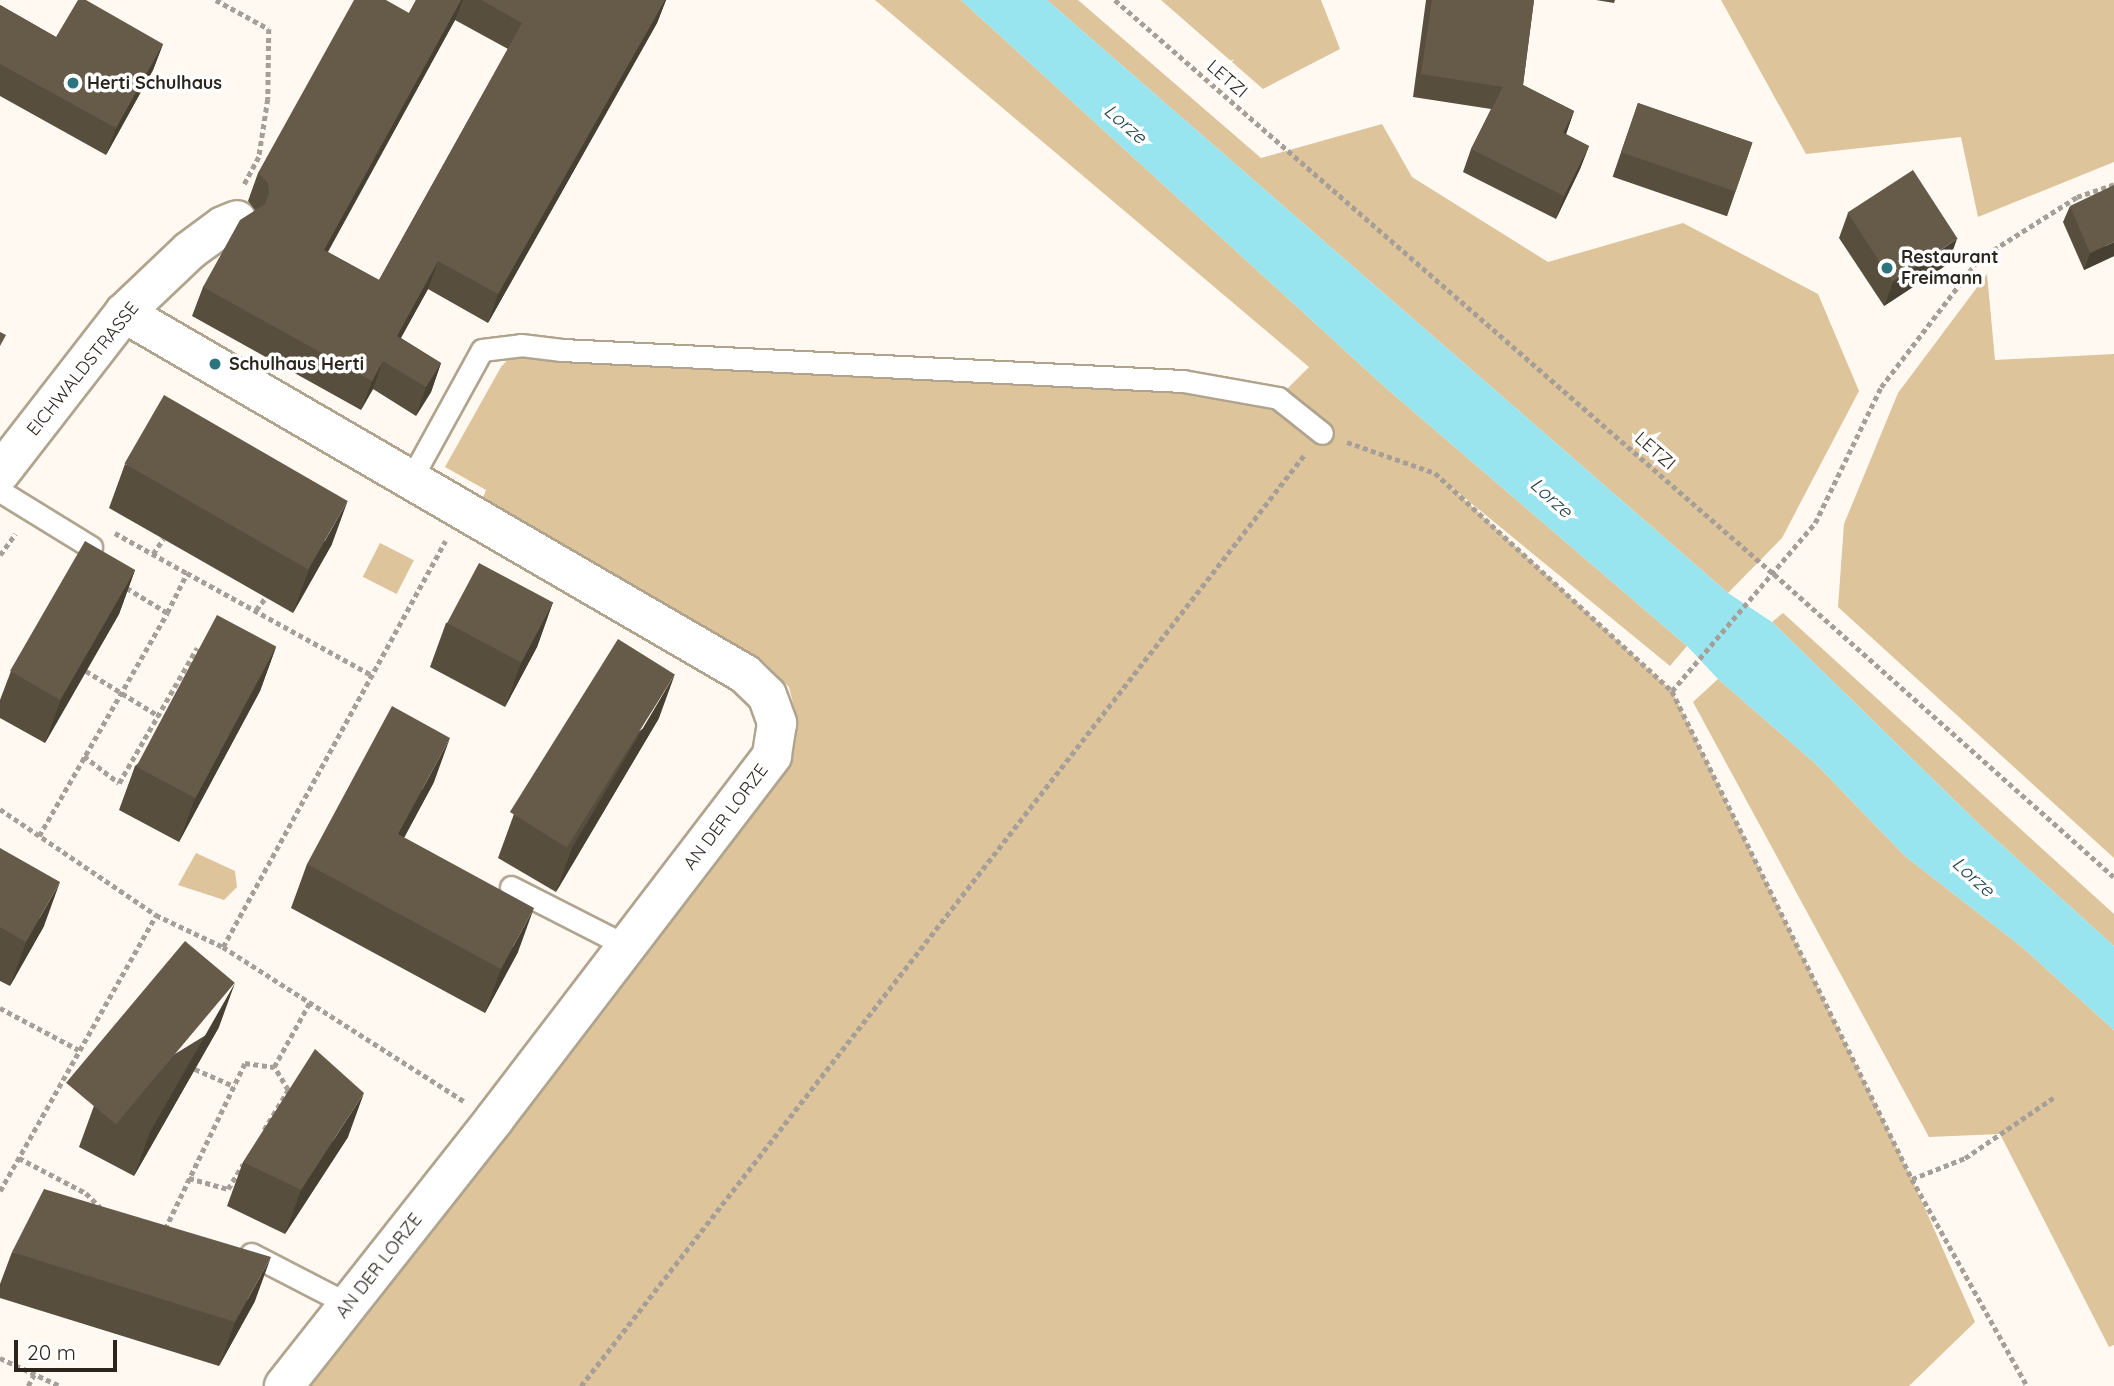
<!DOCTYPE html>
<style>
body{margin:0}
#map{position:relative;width:2114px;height:1386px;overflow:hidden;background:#fff9f1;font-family:Quicksand,sans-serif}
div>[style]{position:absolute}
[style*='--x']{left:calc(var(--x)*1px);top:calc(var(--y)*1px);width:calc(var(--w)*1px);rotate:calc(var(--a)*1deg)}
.green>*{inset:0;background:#ddc49a;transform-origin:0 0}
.water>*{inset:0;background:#98e4ef}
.path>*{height:4.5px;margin-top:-2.25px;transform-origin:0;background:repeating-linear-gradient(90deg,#a59f97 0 5px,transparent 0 8.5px)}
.roads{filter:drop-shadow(2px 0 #b0a48f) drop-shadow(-2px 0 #b0a48f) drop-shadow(0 2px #b0a48f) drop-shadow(0 -2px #b0a48f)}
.service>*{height:21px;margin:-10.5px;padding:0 10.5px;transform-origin:10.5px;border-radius:10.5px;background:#fff}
.minor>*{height:38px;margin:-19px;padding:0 19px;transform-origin:19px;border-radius:19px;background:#fff}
.wall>*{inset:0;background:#584e3e;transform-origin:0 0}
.shaded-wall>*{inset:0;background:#474032}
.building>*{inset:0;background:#665b48;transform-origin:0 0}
.dots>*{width:19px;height:19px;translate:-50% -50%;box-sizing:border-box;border:4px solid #fff;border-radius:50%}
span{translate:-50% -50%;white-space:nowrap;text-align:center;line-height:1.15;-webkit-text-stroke:7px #fff;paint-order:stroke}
.street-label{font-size:18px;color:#2a251d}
.poi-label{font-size:18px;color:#2a251d;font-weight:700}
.left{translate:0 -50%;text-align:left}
.water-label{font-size:19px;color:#1f4449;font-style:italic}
.scale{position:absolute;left:14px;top:1340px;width:103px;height:32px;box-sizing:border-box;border:4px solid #2a251d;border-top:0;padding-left:9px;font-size:21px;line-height:24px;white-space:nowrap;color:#2a251d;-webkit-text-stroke:5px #fff;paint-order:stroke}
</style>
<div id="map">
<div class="green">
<div style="clip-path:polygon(875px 0,961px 0,1386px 388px,1687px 646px,1670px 666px,1449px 485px,1672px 691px,1912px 1179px,1975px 1322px,1909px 1386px,303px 1386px,791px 761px,798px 724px,789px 687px,761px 659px,482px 500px,486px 490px,445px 467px,501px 367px,521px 345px,1183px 381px,1278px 398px,1309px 367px)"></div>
<div style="clip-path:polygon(1047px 0,1078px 0,1261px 158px,1382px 124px,1412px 177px,1548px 262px,1683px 223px,1818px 294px,1859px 391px,1782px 538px,1728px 593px)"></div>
<div style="clip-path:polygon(1161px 0,1321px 0,1340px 49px,1263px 89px)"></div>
<div style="clip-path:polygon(1721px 0,2114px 0,2114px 162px,1978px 217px,1961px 137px,1806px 154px)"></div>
<div style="clip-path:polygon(1987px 274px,1995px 360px,2114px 354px,2114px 858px,1838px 607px,1844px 524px,1898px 393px)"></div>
<div style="left:380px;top:543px;width:38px;height:38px;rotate:27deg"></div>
<div style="clip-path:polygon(1783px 613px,2114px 914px,2114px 946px,1983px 828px,1772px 622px)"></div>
<div style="clip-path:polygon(1718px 679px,1817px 765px,1905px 856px,2022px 947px,2114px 1030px,2114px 1345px,2109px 1347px,2000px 1134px,1929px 1137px,1693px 702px)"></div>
<div style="clip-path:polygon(196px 853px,235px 871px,237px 887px,224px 900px,178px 885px)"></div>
</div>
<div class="water">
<div style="clip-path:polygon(961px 0,1047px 0,1728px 593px,1772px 622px,1983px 828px,2114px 946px,2114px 1030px,2022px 947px,1905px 856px,1817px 765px,1718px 679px,1687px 646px,1386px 388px)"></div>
</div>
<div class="path">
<div style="--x:216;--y:0;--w:60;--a:28.7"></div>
<div style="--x:269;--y:29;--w:70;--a:90.8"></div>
<div style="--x:268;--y:99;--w:59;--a:98.8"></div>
<div style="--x:259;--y:157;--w:32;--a:118"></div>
<div style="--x:1115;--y:0;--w:874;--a:41.06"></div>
<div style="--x:1774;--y:574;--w:455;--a:41.7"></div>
<div style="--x:1347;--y:442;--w:93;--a:19.4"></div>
<div style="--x:1435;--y:473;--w:322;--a:42.6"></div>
<div style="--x:1672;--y:691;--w:544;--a:63.81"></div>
<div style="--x:1912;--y:1179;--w:237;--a:60.9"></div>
<div style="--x:115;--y:533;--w:82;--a:29.1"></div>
<div style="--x:153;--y:554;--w:18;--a:-56"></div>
<div style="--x:0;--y:555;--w:26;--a:-54"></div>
<div style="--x:256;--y:610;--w:16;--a:-52"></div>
<div style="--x:167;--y:613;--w:45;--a:-63.4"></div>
<div style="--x:187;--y:573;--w:211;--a:28.9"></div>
<div style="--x:86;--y:671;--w:86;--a:31.7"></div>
<div style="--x:1672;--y:691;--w:221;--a:-49.6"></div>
<div style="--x:1815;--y:523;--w:151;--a:-64.1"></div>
<div style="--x:1881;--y:387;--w:161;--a:-52.6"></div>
<div style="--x:1979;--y:259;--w:116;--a:-32.3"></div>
<div style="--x:2077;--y:197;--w:39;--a:-19"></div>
<div style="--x:84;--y:756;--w:44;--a:37.6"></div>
<div style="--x:119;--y:783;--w:156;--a:-60"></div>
<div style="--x:0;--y:809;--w:189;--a:34.2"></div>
<div style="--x:156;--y:915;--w:74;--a:25.5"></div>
<div style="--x:223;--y:947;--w:286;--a:32.6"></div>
<div style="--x:39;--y:836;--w:257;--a:-60.1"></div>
<div style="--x:167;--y:613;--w:48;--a:-148.6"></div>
<div style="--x:223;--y:947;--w:463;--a:-61.3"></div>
<div style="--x:0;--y:1008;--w:89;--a:28"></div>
<div style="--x:274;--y:1067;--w:74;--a:-61"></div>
<div style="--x:195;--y:1069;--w:43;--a:23.6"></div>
<div style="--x:264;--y:1130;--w:47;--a:-59"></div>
<div style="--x:288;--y:1090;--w:27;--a:-121"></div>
<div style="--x:19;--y:1158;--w:76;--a:27.6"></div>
<div style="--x:86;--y:1193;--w:20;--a:45"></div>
<div style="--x:189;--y:1178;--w:41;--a:15.8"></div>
<div style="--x:228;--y:1189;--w:29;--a:-59"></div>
<div style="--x:1912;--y:1179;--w:57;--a:-21.6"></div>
<div style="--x:1965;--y:1158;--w:110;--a:-34.3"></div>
<div style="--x:0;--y:1191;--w:317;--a:-60.5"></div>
<div style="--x:165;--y:1229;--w:184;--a:-64.3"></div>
<div style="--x:245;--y:1063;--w:29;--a:8"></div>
<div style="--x:0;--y:1358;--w:66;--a:25"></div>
<div style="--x:28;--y:1386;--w:13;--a:-63"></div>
<div style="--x:581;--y:1386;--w:1180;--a:-52.16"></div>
</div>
<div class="roads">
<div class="service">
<div style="--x:411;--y:479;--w:147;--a:-61.2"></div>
<div style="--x:482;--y:350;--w:39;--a:-7"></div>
<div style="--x:521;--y:345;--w:41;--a:7"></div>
<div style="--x:562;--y:350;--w:622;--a:2.86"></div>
<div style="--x:1183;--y:381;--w:97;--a:10.1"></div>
<div style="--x:1278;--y:398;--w:56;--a:38.5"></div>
<div style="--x:0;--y:491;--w:107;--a:31.6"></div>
<div style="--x:511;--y:887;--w:130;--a:27"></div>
<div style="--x:251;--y:1254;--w:109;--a:27.3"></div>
</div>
<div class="minor">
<div style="--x:124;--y:313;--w:718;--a:30.17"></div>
<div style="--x:745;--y:674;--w:30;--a:44"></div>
<div style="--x:767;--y:695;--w:30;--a:70"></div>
<div style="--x:777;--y:723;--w:33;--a:99"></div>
<div style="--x:772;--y:756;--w:458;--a:127.4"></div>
<div style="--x:494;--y:1120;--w:339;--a:128.3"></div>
<div style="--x:0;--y:473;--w:202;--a:-52.2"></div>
<div style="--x:124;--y:313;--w:90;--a:-43.6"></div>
<div style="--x:189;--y:251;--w:42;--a:-36.3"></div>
<div style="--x:223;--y:226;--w:15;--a:-23"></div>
</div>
</div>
<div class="wall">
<div style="clip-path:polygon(evenodd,416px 0,666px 0,657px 23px,488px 323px,428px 289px,401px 338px,441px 363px,431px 392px,416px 416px,373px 389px,361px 410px,192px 316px,203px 287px,255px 210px,248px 201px,258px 173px,409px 13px,416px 0,455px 20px,508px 49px,379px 280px,328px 252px,455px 20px)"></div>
<div style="clip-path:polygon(1426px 0,1534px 0,1523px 85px,1574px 111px,1566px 134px,1589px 146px,1580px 169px,1556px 219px,1463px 172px,1471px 149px,1491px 109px,1413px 97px)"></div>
<div style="clip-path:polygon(1596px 0,1615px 0,1614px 3px)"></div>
<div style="clip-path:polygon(0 5px,56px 37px,163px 44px,153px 70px,106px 155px,0 96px)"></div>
<div style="left:1638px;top:103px;width:121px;height:78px;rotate:19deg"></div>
<div style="clip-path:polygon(2070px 206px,2114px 256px,2084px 270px,2063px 222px)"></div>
<div style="clip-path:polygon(1848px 213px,1948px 264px,1884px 306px,1839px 238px)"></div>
<div style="clip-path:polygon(125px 464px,332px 544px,293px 613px,109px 508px)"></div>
<div style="clip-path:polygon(135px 570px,119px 614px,45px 743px,0 718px,0 700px,11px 671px)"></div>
<div style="clip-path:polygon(553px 602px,537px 647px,505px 707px,430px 667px,446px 623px)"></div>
<div style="clip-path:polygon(276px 647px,260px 691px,179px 842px,119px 810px,135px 766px)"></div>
<div style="clip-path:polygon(659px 718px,556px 892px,498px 858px,514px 814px)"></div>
<div style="clip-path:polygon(434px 782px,404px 838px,518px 952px,485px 1013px,291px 908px,307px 864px)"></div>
<div style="clip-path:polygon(0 848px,44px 926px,10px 986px,0 981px)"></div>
<div style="clip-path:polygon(219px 1027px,134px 1176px,79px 1147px,95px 1103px)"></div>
<div style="clip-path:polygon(348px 1137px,285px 1234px,227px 1206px,243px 1162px)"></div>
<div style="clip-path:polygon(12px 1252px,255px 1301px,219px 1366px,0 1298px,0 1284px)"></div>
</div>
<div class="shaded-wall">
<div style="clip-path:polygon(461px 0,463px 0,455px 20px,313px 278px,324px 250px)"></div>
<div style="clip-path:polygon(665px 0,666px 0,657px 23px,488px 323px,498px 294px)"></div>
<div style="clip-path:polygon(163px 44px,153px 70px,106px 155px,116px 128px)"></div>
<div style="clip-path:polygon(1574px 111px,1566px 134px,1563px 133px)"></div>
<div style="clip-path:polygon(1589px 146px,1580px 169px,1556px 219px,1564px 196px)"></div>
<div style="clip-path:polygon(1957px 239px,1948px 264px,1884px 306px,1893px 282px)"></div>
<div style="clip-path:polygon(2114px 242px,2114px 256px,2084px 270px,2090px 253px)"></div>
<div style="clip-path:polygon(438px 261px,428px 289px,386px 364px,397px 336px)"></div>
<div style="clip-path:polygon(383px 361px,373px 389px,361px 410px,372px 381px)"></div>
<div style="clip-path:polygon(441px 363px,431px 392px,416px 416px,426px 387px)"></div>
<div style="clip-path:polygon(348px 500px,332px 544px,293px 613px,309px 569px)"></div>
<div style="clip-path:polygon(135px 570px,119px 614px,45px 743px,61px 699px)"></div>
<div style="clip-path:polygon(553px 602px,537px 647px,505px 707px,521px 663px)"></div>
<div style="clip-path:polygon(276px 647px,260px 691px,179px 842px,195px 798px)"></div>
<div style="clip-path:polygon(675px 674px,659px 718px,556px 892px,572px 848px)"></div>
<div style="clip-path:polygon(450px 738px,434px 782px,382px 878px,398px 834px)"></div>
<div style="clip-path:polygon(60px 882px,44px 926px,10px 986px,26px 942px)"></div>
<div style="clip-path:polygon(534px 908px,518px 952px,485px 1013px,501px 969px)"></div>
<div style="clip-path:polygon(235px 983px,219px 1027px,134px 1176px,150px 1132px)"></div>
<div style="clip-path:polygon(364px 1093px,348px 1137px,285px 1234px,301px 1190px)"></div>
<div style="clip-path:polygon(271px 1257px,255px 1301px,219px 1366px,235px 1322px)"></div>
</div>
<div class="building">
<div style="clip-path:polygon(78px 0,86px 0,163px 44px,116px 128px,0 64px,0 5px,56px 37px)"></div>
<div style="clip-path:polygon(354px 0,386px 0,409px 13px,416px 0,461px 0,324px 250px,379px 280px,522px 23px,481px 0,665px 0,498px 294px,438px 261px,397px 336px,441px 363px,426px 387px,383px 361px,372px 381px,203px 287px,240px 220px,265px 204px,269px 193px,268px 183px,258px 173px)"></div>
<div style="clip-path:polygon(1432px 0,1534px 0,1523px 85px,1574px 111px,1563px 133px,1589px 146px,1564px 196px,1471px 149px,1503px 87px,1421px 74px)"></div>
<div style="left:1638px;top:103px;width:121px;height:52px;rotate:19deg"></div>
<div style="left:1913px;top:170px;width:82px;height:78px;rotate:57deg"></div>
<div style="clip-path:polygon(2114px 185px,2114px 242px,2090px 253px,2070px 206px)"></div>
<div style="clip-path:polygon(0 332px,6px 335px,0 346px)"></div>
<div style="left:164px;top:395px;width:212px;height:79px;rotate:30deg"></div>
<div style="left:85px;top:541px;width:58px;height:150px;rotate:30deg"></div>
<div style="left:479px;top:563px;width:84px;height:68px;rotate:28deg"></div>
<div style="left:217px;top:615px;width:67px;height:172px;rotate:28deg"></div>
<div style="left:618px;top:639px;width:67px;height:204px;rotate:32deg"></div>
<div style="clip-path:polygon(392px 706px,450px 738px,398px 834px,534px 908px,501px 969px,307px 864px)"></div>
<div style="clip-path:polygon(0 848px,60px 882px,26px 942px,0 927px)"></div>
<div style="left:185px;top:941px;width:65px;height:185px;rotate:40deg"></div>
<div style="clip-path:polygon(315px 1049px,364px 1093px,301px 1190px,243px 1162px)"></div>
<div style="clip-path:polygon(44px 1189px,271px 1257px,235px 1322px,12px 1252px)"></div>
</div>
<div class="dots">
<div style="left:73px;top:83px;background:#2d757e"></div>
<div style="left:1887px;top:268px;background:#2d757e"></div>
<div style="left:215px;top:364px;background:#2d757e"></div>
</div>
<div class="street-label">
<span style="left:1227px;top:79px;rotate:41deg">LETZI</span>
<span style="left:83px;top:369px;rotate:-51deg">EICHWALDSTRASSE</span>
<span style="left:1655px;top:451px;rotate:41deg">LETZI</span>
<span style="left:726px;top:817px;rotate:-53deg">AN DER LORZE</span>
<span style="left:379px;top:1266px;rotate:-52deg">AN DER LORZE</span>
</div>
<div class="poi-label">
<span class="left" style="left:87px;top:83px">Herti Schulhaus</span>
<span class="left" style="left:1901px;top:268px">Restaurant<br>Freimann</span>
<span class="left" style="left:229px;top:364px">Schulhaus Herti</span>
</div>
<div class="water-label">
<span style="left:1125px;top:124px;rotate:41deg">Lorze</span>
<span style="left:1551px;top:498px;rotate:42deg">Lorze</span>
<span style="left:1973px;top:877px;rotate:42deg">Lorze</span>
</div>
<div class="scale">20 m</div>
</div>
